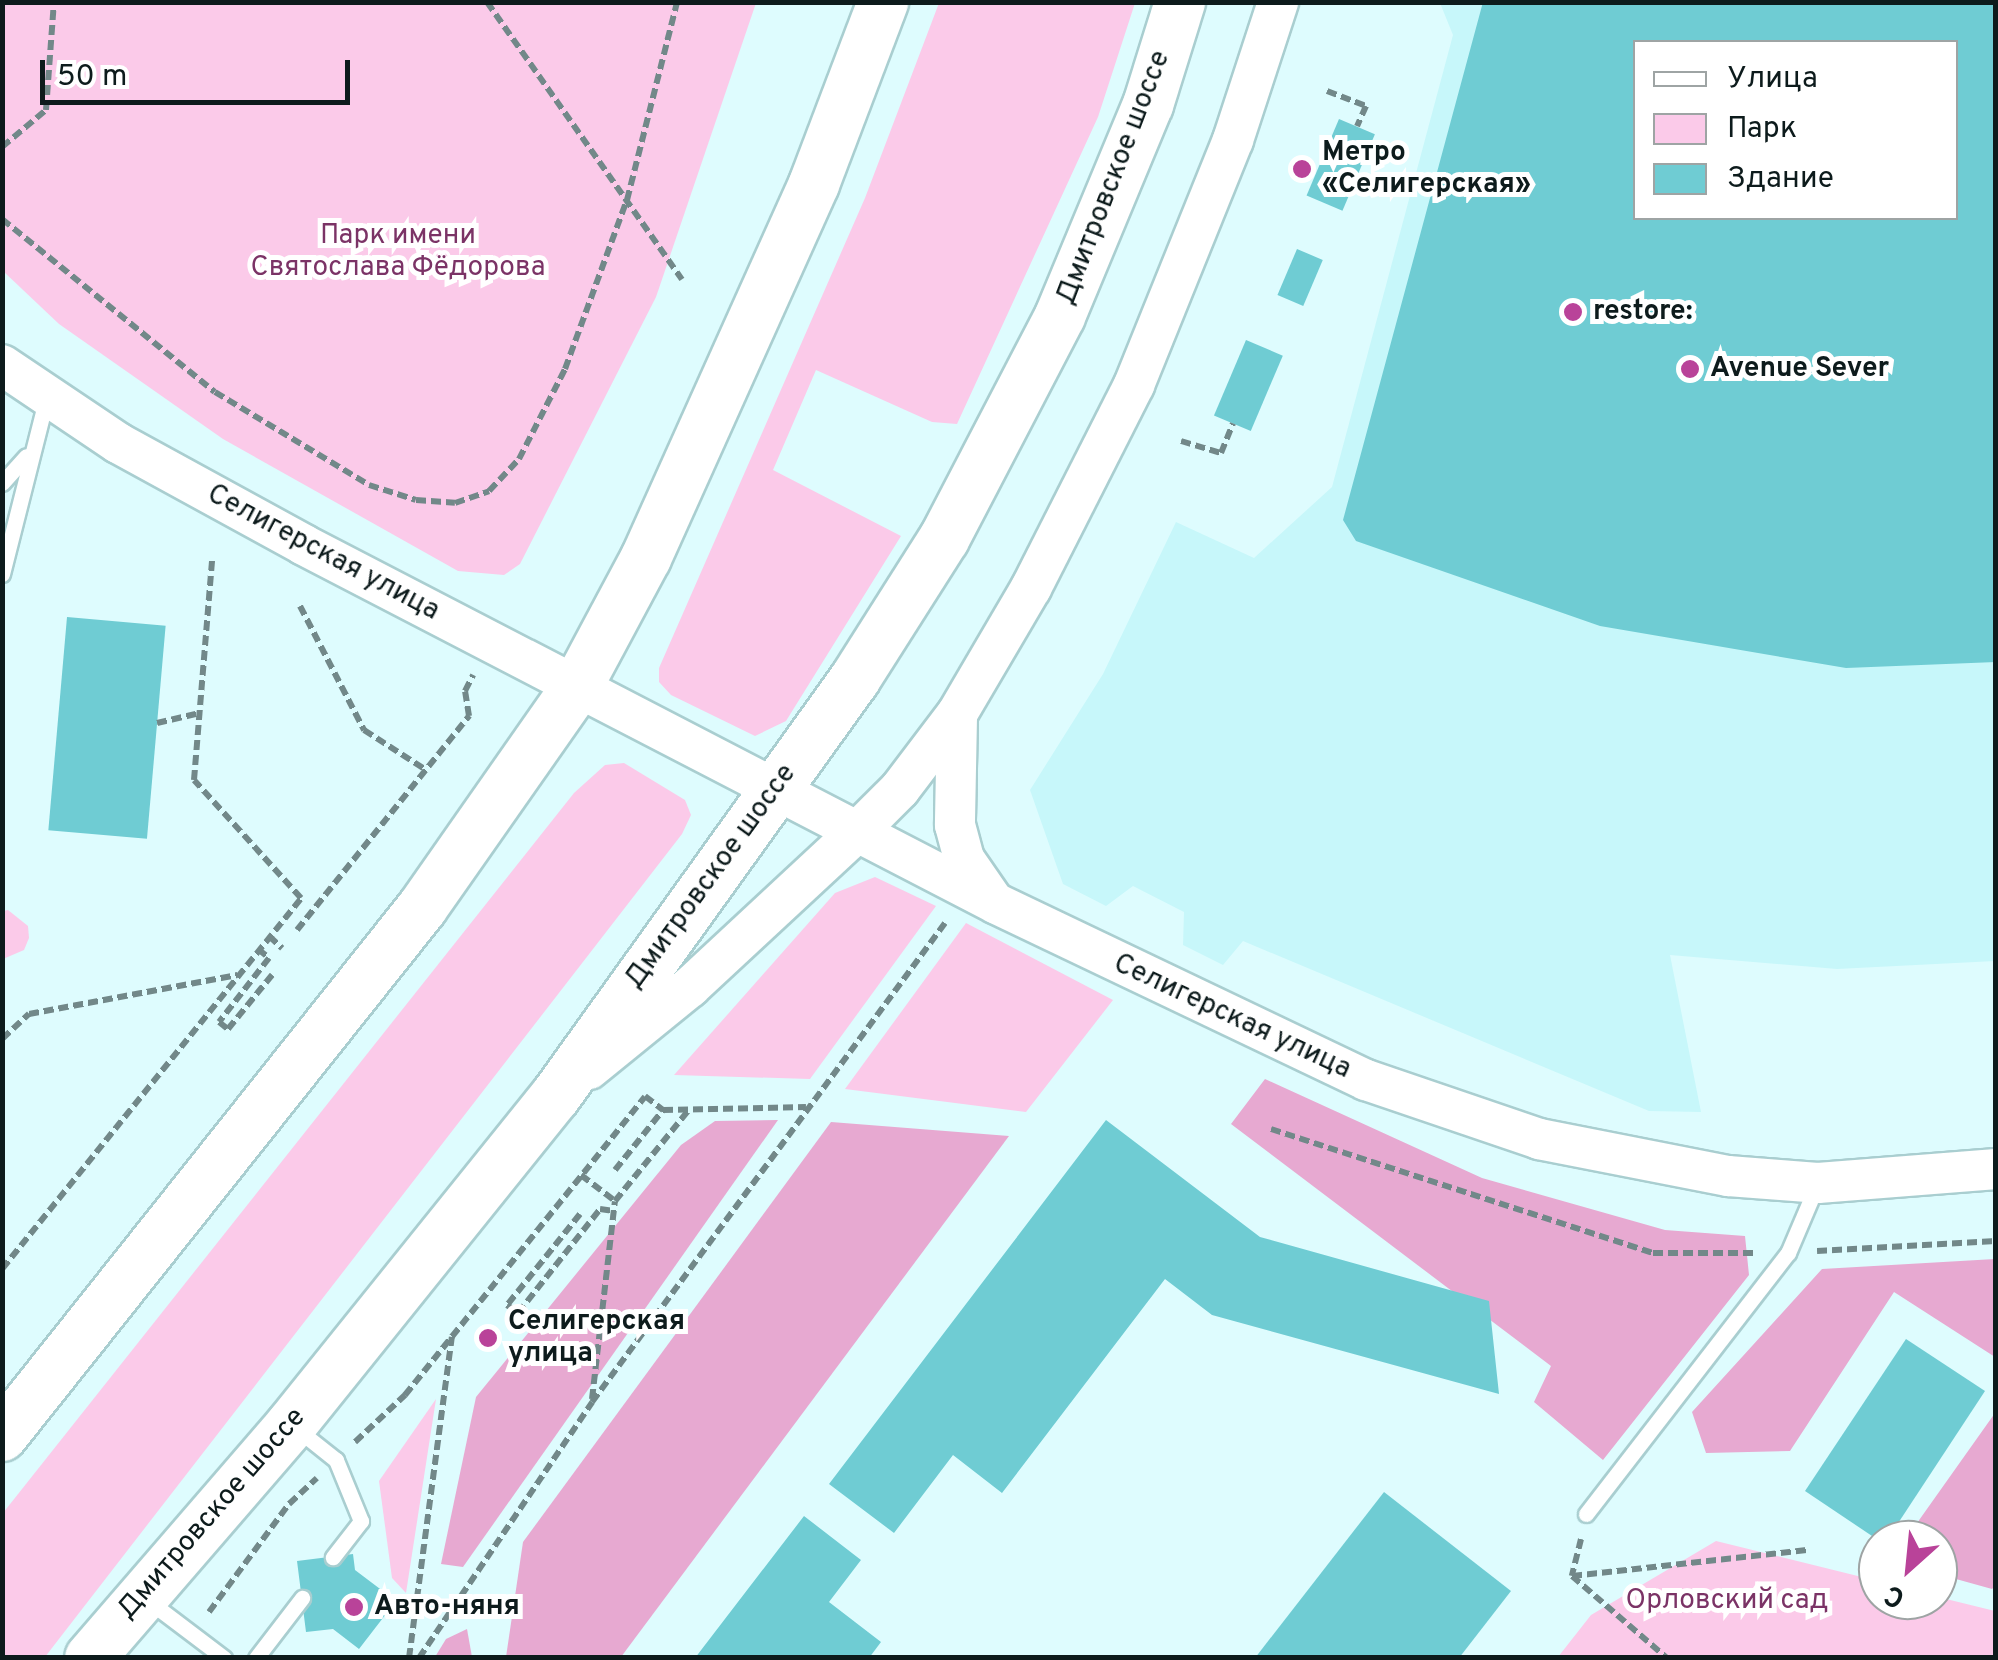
<!DOCTYPE html>
<meta charset="utf-8">
<style>
body{margin:0}
#map{position:relative;width:1998px;height:1660px;overflow:hidden;background:#defcfe;font-family:Overpass,sans-serif}
div>[style]{position:absolute}
[style*='--x']{left:calc(var(--x)*1px);top:calc(var(--y)*1px);width:calc(var(--w)*1px);rotate:calc(var(--a)*1deg)}
.built>*{inset:0;background:#c7f7fa}
.green>*{inset:0;background:#fbcae9}
.forest>*{inset:0;background:#e7a9d1}
.building>*{inset:0;background:#6fccd3;transform-origin:0 0}
.path>*{height:6px;margin-top:-3px;transform-origin:0;background:repeating-linear-gradient(90deg,#728889 0 10px,transparent 0 15px)}
.roads{filter:drop-shadow(2px 0 #a9ced0) drop-shadow(-2px 0 #a9ced0) drop-shadow(0 2px #a9ced0) drop-shadow(0 -2px #a9ced0)}
.service>*{height:15px;margin:-7.5px;padding:0 7.5px;transform-origin:7.5px;border-radius:7.5px;background:#fff}
.tertiary>*{height:40px;margin:-20px;padding:0 20px;transform-origin:20px;border-radius:20px;background:#fff}
.primary>*{height:50px;margin:-25px;padding:0 25px;transform-origin:25px;border-radius:25px;background:#fff}
.dots>*{width:28px;height:28px;translate:-50% -50%;box-sizing:border-box;border:5px solid #fff;border-radius:50%}
span{translate:-50% -50%;white-space:nowrap;text-align:center;line-height:1.15;-webkit-text-stroke:10px #fff;paint-order:stroke}
.poi-label{font-size:28px;color:#0d1b1c;font-weight:700}
.left{translate:0 -50%;text-align:left}
.street-label{font-size:28px;color:#0d1b1c}
.park-label{font-size:28px;color:#7b3366}
.frame{position:absolute;inset:0;border:5px solid #0d1b1c;pointer-events:none}
.legend{position:absolute;left:1633px;top:40px;width:325px;height:180px;box-sizing:border-box;background:#fff;border:2px solid #9ea4a4;margin:0;padding:12px 18px;list-style:none;font-size:30px;color:#0d1b1c}
.legend li{display:flex;align-items:center;gap:20px;height:50px}
.legend b{width:50px;border:2px solid #9ea4a4}
.north{position:absolute;left:1858px;top:1520px;width:100px;height:100px;box-sizing:border-box;background:#fff;border:2px solid #9ea4a4;border-radius:50%;rotate:207deg;font-size:28px;font-weight:700;line-height:40px;text-align:center;color:#0d1b1c}
.north::after{content:'';display:block;margin:auto;width:35px;height:45px;background:#b94399;clip-path:polygon(50% 0,100% 100%,50% 72%,0 100%)}
.scale{position:absolute;left:40px;top:60px;width:310px;height:45px;box-sizing:border-box;border:5px solid #0d1b1c;border-top:0;padding-left:12px;font-size:30px;line-height:35px;white-space:nowrap;color:#0d1b1c;-webkit-text-stroke:8px #fff;paint-order:stroke}
</style>
<div id="map">
<div class="built">
<div style="clip-path:polygon(evenodd,1440px 3px,1995px 3px,1995px 961px,1837px 969px,1670px 955px,1701px 1112px,1649px 1111px,1243px 941px,1223px 965px,1183px 945px,1184px 912px,1133px 886px,1106px 906px,1063px 884px,1030px 790px,1103px 674px,1176px 522px,1254px 558px,1332px 487px,1453px 35px,1440px 3px,1636px 42px,1956px 42px,1956px 218px,1636px 218px,1636px 42px)"></div>
</div>
<div class="green">
<div style="clip-path:polygon(2px 3px,756px 3px,656px 297px,520px 564px,504px 575px,458px 571px,223px 439px,59px 324px,3px 271px)"></div>
<div style="clip-path:polygon(939px 3px,1135px 3px,1098px 117px,957px 424px,932px 422px,816px 370px,773px 470px,901px 536px,786px 721px,755px 736px,671px 695px,659px 682px,659px 668px,865px 198px)"></div>
<div style="clip-path:polygon(624px 763px,685px 800px,691px 815px,682px 834px,45px 1657px,3px 1657px,3px 1513px,574px 793px,605px 765px)"></div>
<div style="clip-path:polygon(875px 877px,936px 906px,810px 1079px,674px 1075px,835px 893px)"></div>
<div style="clip-path:polygon(8px 910px,28px 926px,29px 938px,24px 950px,3px 959px,3px 911px)"></div>
<div style="clip-path:polygon(966px 923px,1113px 1000px,1026px 1112px,845px 1089px)"></div>
<div style="clip-path:polygon(436px 1399px,406px 1593px,392px 1578px,379px 1481px)"></div>
<div style="clip-path:polygon(1716px 1541px,1878px 1581px,1878px 1600px,1938px 1597px,1995px 1611px,1995px 1657px,1558px 1657px,1591px 1615px)"></div>
</div>
<div class="forest">
<div style="clip-path:polygon(1265px 1079px,1482px 1178px,1665px 1230px,1745px 1236px,1749px 1275px,1603px 1460px,1534px 1402px,1551px 1366px,1231px 1124px)"></div>
<div style="clip-path:polygon(778px 1120px,463px 1567px,441px 1564px,476px 1397px,681px 1145px,715px 1121px)"></div>
<div style="clip-path:polygon(831px 1122px,1009px 1136px,621px 1657px,506px 1657px,523px 1542px)"></div>
<div style="clip-path:polygon(1995px 1259px,1995px 1357px,1894px 1292px,1790px 1451px,1706px 1453px,1692px 1412px,1822px 1269px)"></div>
<div style="clip-path:polygon(1995px 1413px,1996px 1585px,1992px 1589px,1938px 1574px,1938px 1540px,1905px 1540px)"></div>
<div style="clip-path:polygon(467px 1629px,472px 1657px,435px 1657px,446px 1639px)"></div>
</div>
<div class="building">
<div style="clip-path:polygon(evenodd,1483px 2px,1996px 2px,1996px 662px,1846px 668px,1600px 626px,1356px 541px,1343px 520px,1483px 2px,1636px 42px,1956px 42px,1956px 218px,1636px 218px,1636px 42px)"></div>
<div style="left:1339px;top:119px;width:39px;height:83px;rotate:23deg"></div>
<div style="left:1297px;top:249px;width:28px;height:50px;rotate:23deg"></div>
<div style="left:1246px;top:340px;width:40px;height:82px;rotate:23deg"></div>
<div style="left:67px;top:617px;width:99px;height:214px;rotate:5deg"></div>
<div style="clip-path:polygon(1106px 1120px,1260px 1237px,1489px 1301px,1499px 1394px,1212px 1315px,1165px 1279px,1002px 1493px,953px 1455px,894px 1533px,829px 1484px)"></div>
<div style="clip-path:polygon(1906px 1339px,1985px 1391px,1887px 1540px,1878px 1540px,1805px 1491px)"></div>
<div style="clip-path:polygon(1384px 1492px,1511px 1591px,1459px 1658px,1255px 1658px)"></div>
<div style="clip-path:polygon(804px 1516px,861px 1560px,829px 1602px,881px 1642px,869px 1658px,695px 1658px)"></div>
<div style="clip-path:polygon(353px 1554px,355px 1570px,396px 1601px,359px 1649px,333px 1629px,306px 1632px,297px 1561px)"></div>
</div>
<div class="path">
<div style="--x:487;--y:2;--w:339;--a:54.9"></div>
<div style="--x:1327;--y:91;--w:42;--a:21"></div>
<div style="--x:1366;--y:106;--w:22;--a:114"></div>
<div style="--x:2;--y:147;--w:57;--a:-40.1"></div>
<div style="--x:46;--y:110;--w:108;--a:-85.8"></div>
<div style="--x:2;--y:219;--w:274;--a:39.1"></div>
<div style="--x:215;--y:392;--w:180;--a:31.1"></div>
<div style="--x:369;--y:485;--w:49;--a:17.7"></div>
<div style="--x:416;--y:500;--w:39;--a:4"></div>
<div style="--x:455;--y:503;--w:36;--a:-19"></div>
<div style="--x:489;--y:491;--w:44;--a:-46.8"></div>
<div style="--x:519;--y:459;--w:101;--a:-62.9"></div>
<div style="--x:565;--y:369;--w:180;--a:-69.9"></div>
<div style="--x:627;--y:200;--w:204;--a:-75.8"></div>
<div style="--x:1181;--y:441;--w:42;--a:16.7"></div>
<div style="--x:1221;--y:453;--w:32;--a:-68"></div>
<div style="--x:300;--y:606;--w:140;--a:62.7"></div>
<div style="--x:364;--y:730;--w:74;--a:32.8"></div>
<div style="--x:157;--y:723;--w:44;--a:-13.1"></div>
<div style="--x:297;--y:930;--w:275;--a:-51.2"></div>
<div style="--x:469;--y:716;--w:25;--a:-99"></div>
<div style="--x:465;--y:691;--w:18;--a:-63"></div>
<div style="--x:269;--y:936;--w:18;--a:43"></div>
<div style="--x:258;--y:949;--w:14;--a:39"></div>
<div style="--x:269;--y:958;--w:81;--a:128"></div>
<div style="--x:219;--y:1022;--w:11;--a:38"></div>
<div style="--x:228;--y:1029;--w:70;--a:-50.8"></div>
<div style="--x:2;--y:1039;--w:37;--a:-43"></div>
<div style="--x:29;--y:1014;--w:212;--a:-10.6"></div>
<div style="--x:1271;--y:1129;--w:402;--a:18"></div>
<div style="--x:1653;--y:1253;--w:102;--a:0"></div>
<div style="--x:615;--y:1170;--w:77;--a:-51.3"></div>
<div style="--x:581;--y:1175;--w:43;--a:37.4"></div>
<div style="--x:615;--y:1201;--w:116;--a:-51"></div>
<div style="--x:580;--y:1214;--w:117;--a:128.7"></div>
<div style="--x:507;--y:1305;--w:14;--a:36"></div>
<div style="--x:518;--y:1313;--w:132;--a:-51.7"></div>
<div style="--x:600;--y:1209;--w:14;--a:8"></div>
<div style="--x:1817;--y:1251;--w:179;--a:-3.2"></div>
<div style="--x:2;--y:1269;--w:476;--a:-51.1"></div>
<div style="--x:301;--y:898;--w:159;--a:-132.2"></div>
<div style="--x:194;--y:780;--w:220;--a:-85.3"></div>
<div style="--x:592;--y:1399;--w:199;--a:-83.4"></div>
<div style="--x:355;--y:1442;--w:69;--a:-43.2"></div>
<div style="--x:405;--y:1395;--w:383;--a:-51.2"></div>
<div style="--x:645;--y:1096;--w:23;--a:38"></div>
<div style="--x:663;--y:1110;--w:143;--a:-1.2"></div>
<div style="--x:1581;--y:1539;--w:38;--a:104"></div>
<div style="--x:1572;--y:1576;--w:125;--a:40.8"></div>
<div style="--x:1572;--y:1576;--w:236;--a:-6.3"></div>
<div style="--x:209;--y:1612;--w:134;--a:-53.5"></div>
<div style="--x:289;--y:1504;--w:38;--a:-43"></div>
<div style="--x:409;--y:1658;--w:324;--a:-82.4"></div>
<div style="--x:419;--y:1658;--w:309;--a:-55.9"></div>
<div style="--x:592;--y:1402;--w:595;--a:-53.61"></div>
</div>
<div class="roads">
<div class="service">
<div style="--x:2;--y:483;--w:36;--a:-48"></div>
<div style="--x:2;--y:574;--w:179;--a:-75.8"></div>
<div style="--x:297;--y:1429;--w:50;--a:38.5"></div>
<div style="--x:336;--y:1460;--w:66;--a:67.7"></div>
<div style="--x:361;--y:1521;--w:46;--a:127.9"></div>
<div style="--x:1586;--y:1514;--w:330;--a:-52.3"></div>
<div style="--x:1788;--y:1253;--w:72;--a:-67"></div>
<div style="--x:146;--y:1599;--w:98;--a:37.1"></div>
<div style="--x:256;--y:1658;--w:76;--a:-52.5"></div>
</div>
<div class="tertiary">
<div style="--x:2;--y:365;--w:140;--a:33.9"></div>
<div style="--x:118;--y:443;--w:212;--a:28.7"></div>
<div style="--x:304;--y:545;--w:780;--a:27.39"></div>
<div style="--x:997;--y:904;--w:409;--a:25.5"></div>
<div style="--x:1366;--y:1080;--w:183;--a:18.8"></div>
<div style="--x:1539;--y:1139;--w:193;--a:11.1"></div>
<div style="--x:1728;--y:1176;--w:90;--a:4.4"></div>
<div style="--x:1818;--y:1183;--w:179;--a:-4.5"></div>
<div style="--x:957;--y:716;--w:109;--a:91.1"></div>
<div style="--x:955;--y:825;--w:35;--a:75"></div>
<div style="--x:964;--y:859;--w:47;--a:55.3"></div>
<div style="--x:589;--y:1069;--w:130;--a:-39.1"></div>
<div style="--x:690;--y:987;--w:229;--a:-42.9"></div>
<div style="--x:858;--y:831;--w:59;--a:-45"></div>
<div style="--x:900;--y:789;--w:94;--a:-52.8"></div>
<div style="--x:957;--y:714;--w:146;--a:-59.6"></div>
<div style="--x:1031;--y:588;--w:228;--a:-63.1"></div>
<div style="--x:1134;--y:385;--w:264;--a:-68"></div>
<div style="--x:1233;--y:140;--w:145;--a:-71.9"></div>
</div>
<div class="primary">
<div style="--x:2;--y:1436;--w:675;--a:-51.5"></div>
<div style="--x:422;--y:908;--w:270;--a:-55"></div>
<div style="--x:577;--y:687;--w:146;--a:-61.9"></div>
<div style="--x:646;--y:558;--w:410;--a:-65.8"></div>
<div style="--x:814;--y:184;--w:195;--a:-69.2"></div>
<div style="--x:90;--y:1658;--w:308;--a:-49.2"></div>
<div style="--x:291;--y:1425;--w:421;--a:-51.2"></div>
<div style="--x:555;--y:1097;--w:515;--a:-54.33"></div>
<div style="--x:855;--y:679;--w:166;--a:-57.6"></div>
<div style="--x:944;--y:539;--w:251;--a:-62.5"></div>
<div style="--x:1060;--y:316;--w:229;--a:-67.4"></div>
<div style="--x:1148;--y:105;--w:108;--a:-72.7"></div>
</div>
</div>
<div class="dots">
<div style="left:1302px;top:169px;background:#b94399"></div>
<div style="left:1573px;top:312px;background:#b94399"></div>
<div style="left:1690px;top:369px;background:#b94399"></div>
<div style="left:488px;top:1338px;background:#b94399"></div>
<div style="left:354px;top:1607px;background:#b94399"></div>
</div>
<div class="poi-label">
<span class="left" style="left:1322px;top:169px">Метро<br>«Селигерская»</span>
<span class="left" style="left:1593px;top:312px">restore:</span>
<span class="left" style="left:1710px;top:369px">Avenue Sever</span>
<span class="left" style="left:508px;top:1338px">Селигерская<br>улица</span>
<span class="left" style="left:374px;top:1607px">Авто-няня</span>
</div>
<div class="street-label">
<span style="left:1114px;top:178px;rotate:-69deg">Дмитровское шоссе</span>
<span style="left:323px;top:553px;rotate:28deg">Селигерская улица</span>
<span style="left:711px;top:877px;rotate:-54deg">Дмитровское шоссе</span>
<span style="left:1232px;top:1017px;rotate:25deg">Селигерская улица</span>
<span style="left:212px;top:1514px;rotate:-49deg">Дмитровское шоссе</span>
</div>
<div class="park-label">
<span style="left:398px;top:252px">Парк имени<br>Святослава Фёдорова</span>
<span style="left:1727px;top:1601px">Орловский сад</span>
</div>
<div class="frame"></div>
<ul class="legend">
<li><b style="height:12px;background:#fff"></b>Улица</li>
<li><b style="height:28px;background:#fbcae9"></b>Парк</li>
<li><b style="height:28px;background:#6fccd3"></b>Здание</li>
</ul>
<div class="north">С</div>
<div class="scale">50 m</div>
</div>
